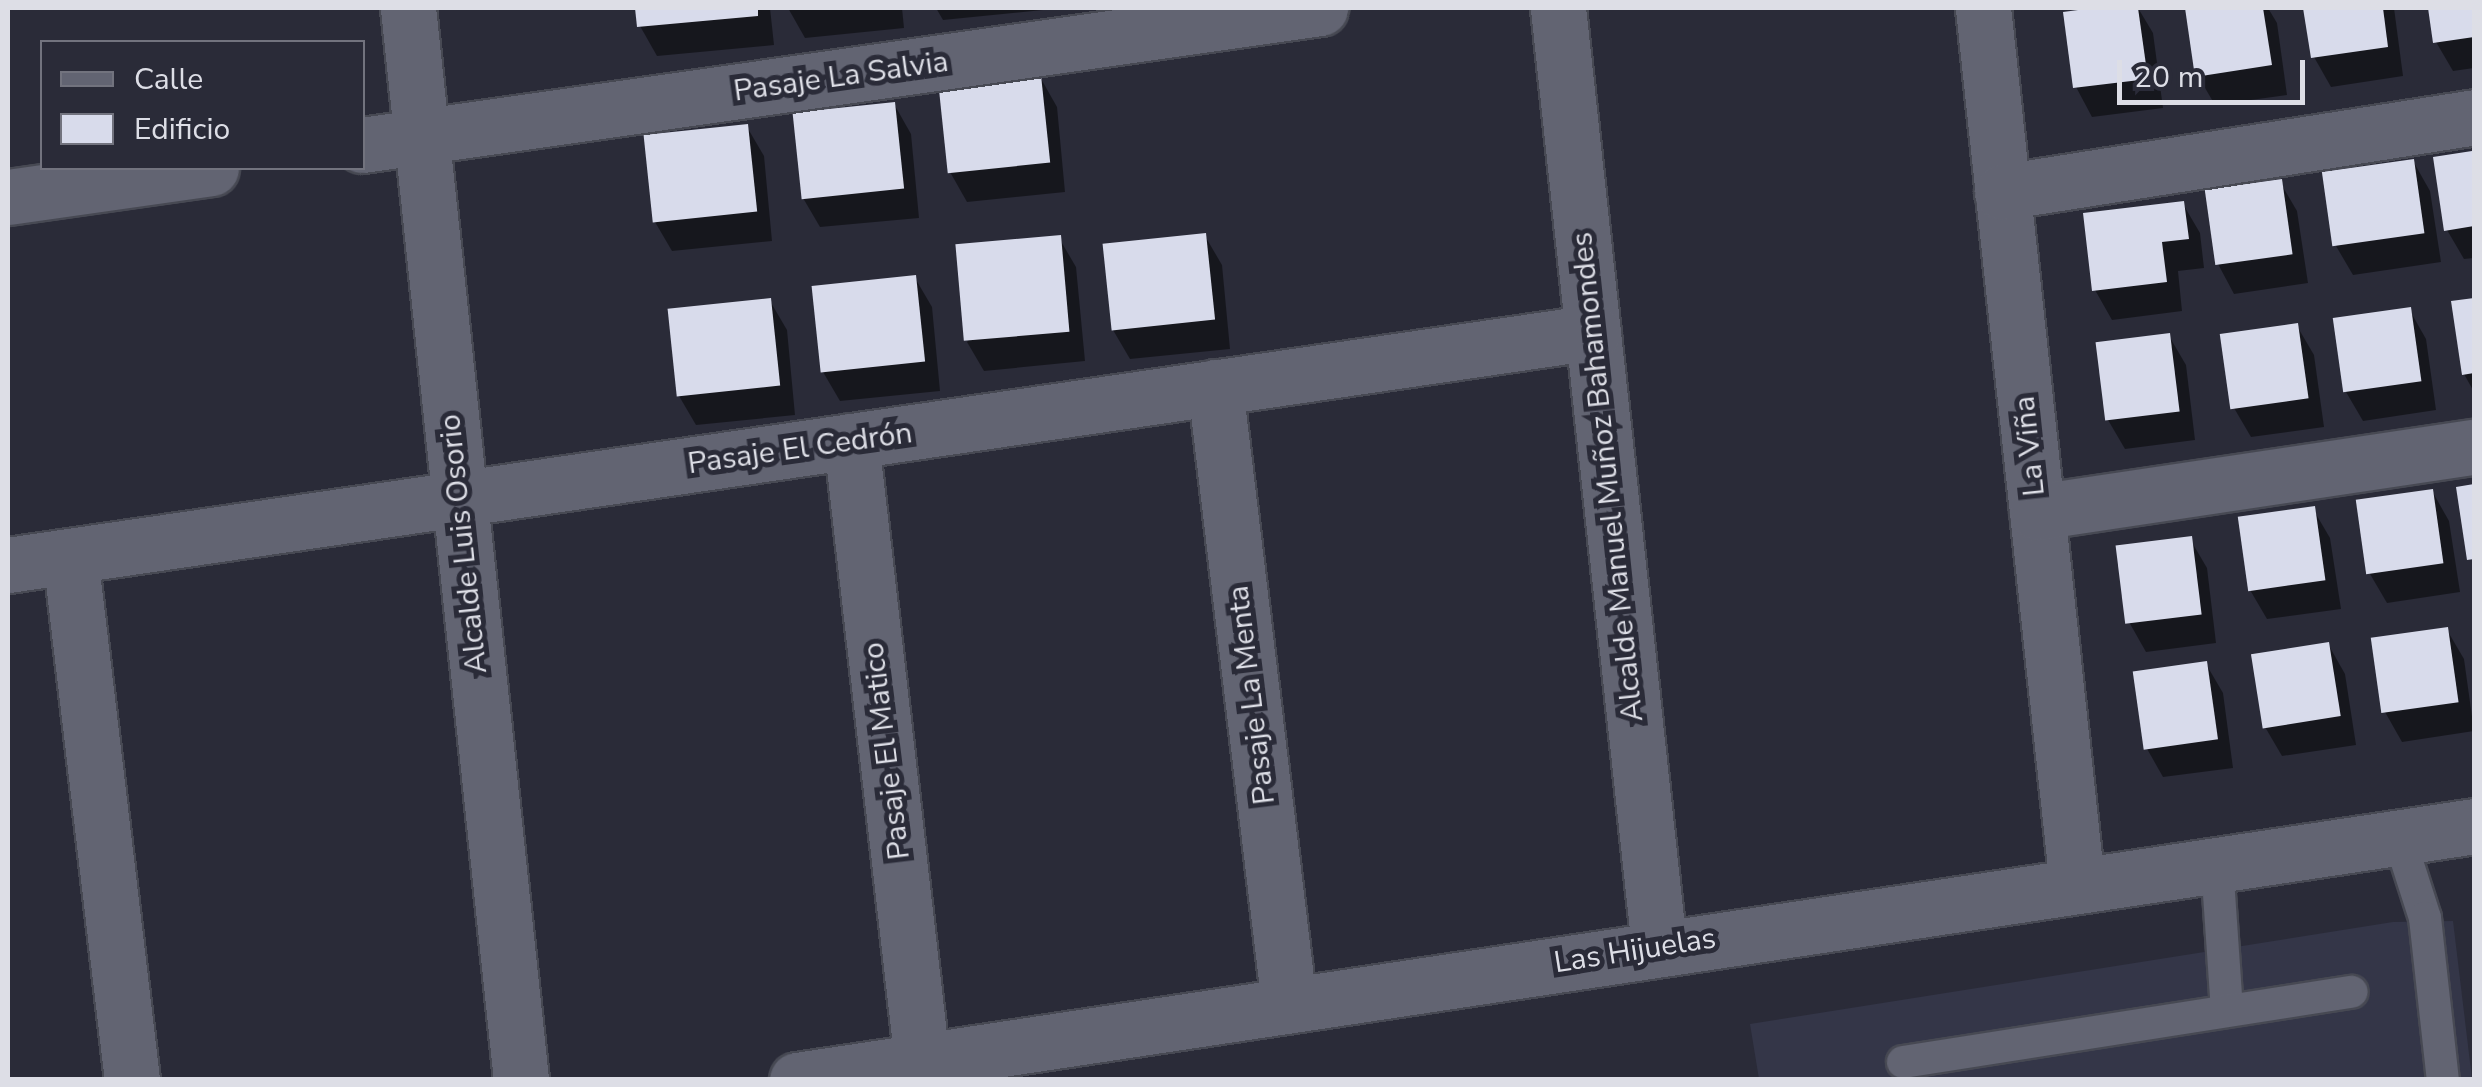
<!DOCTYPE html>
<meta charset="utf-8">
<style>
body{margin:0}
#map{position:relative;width:2482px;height:1087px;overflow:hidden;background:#2a2b38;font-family:"Nunito Sans",sans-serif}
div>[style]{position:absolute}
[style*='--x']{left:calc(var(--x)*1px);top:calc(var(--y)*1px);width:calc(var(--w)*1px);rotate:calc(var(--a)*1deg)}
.built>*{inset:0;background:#343648}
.shadow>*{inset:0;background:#0007}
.building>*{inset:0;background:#d8dbeb;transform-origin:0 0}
.roads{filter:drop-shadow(2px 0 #474953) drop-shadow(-2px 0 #474953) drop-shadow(0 2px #474953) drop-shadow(0 -2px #474953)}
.lane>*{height:32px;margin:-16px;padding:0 16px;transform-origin:16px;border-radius:16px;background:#626472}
.street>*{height:55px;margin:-27.5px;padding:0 27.5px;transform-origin:27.5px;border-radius:27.5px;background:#626472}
span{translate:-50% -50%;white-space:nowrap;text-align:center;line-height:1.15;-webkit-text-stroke:10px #2a2b38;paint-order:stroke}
.street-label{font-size:30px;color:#dddee6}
.frame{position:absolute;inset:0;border:10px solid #dddee6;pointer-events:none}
.legend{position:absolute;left:40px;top:40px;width:325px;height:130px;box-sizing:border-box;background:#2a2b38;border:2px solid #72737e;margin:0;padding:12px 18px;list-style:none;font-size:30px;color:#dddee6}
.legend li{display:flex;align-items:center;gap:20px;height:50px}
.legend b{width:50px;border:2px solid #72737e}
.scale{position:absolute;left:2117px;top:60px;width:188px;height:45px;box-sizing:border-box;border:5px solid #dddee6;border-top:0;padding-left:12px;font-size:30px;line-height:35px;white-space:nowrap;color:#dddee6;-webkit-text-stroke:8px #2a2b38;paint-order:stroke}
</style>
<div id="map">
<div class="built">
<div style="clip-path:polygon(2453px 921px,2472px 1079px,1759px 1079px,1750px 1024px,2393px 922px)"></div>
</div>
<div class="shadow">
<div style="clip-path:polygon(638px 8px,770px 8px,774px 45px,657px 56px,640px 26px)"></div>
<div style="clip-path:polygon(788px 8px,902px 8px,904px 28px,805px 38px)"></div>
<div style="clip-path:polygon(936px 8px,1043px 8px,1043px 10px,943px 20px)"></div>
<div style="clip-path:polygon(2138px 8px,2153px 33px,2163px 108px,2092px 117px,2076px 87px,2066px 14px)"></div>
<div style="clip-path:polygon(2187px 8px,2268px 8px,2277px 23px,2287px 95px,2215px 105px,2198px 76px)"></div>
<div style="clip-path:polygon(2306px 8px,2394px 8px,2403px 76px,2331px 87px,2314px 57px)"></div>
<div style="clip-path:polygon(2431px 8px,2474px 8px,2474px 68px,2453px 71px,2436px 42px)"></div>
<div style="clip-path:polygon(1040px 77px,1057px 107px,1065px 192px,967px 202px,950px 172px)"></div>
<div style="clip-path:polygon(894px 104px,911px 134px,919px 218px,820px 227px,803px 198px)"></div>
<div style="clip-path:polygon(747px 127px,764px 156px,772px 241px,672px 251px,655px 222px)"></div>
<div style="clip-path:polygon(2474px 153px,2474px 258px,2464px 259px,2447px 230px,2436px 159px)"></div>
<div style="clip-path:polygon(2413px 161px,2430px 191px,2441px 262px,2353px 275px,2336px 246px)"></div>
<div style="clip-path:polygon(2280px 182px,2297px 211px,2308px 283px,2234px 294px,2218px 264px)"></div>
<div style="clip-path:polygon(2183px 204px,2200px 233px,2204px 268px,2178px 271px,2182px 311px,2112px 320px,2095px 290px)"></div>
<div style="clip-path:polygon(1205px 236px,1222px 265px,1230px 349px,1130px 359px,1113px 330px)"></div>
<div style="clip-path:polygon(1059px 238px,1076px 267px,1085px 361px,984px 371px,967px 342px)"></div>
<div style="clip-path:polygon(915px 278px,932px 307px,940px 391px,840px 401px,823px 372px)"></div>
<div style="clip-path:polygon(2474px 300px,2474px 392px,2464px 374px,2453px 303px)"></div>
<div style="clip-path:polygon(770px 301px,787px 330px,795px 415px,696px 425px,679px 396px)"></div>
<div style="clip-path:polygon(2409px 309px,2426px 339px,2436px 410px,2363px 421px,2346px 392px)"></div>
<div style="clip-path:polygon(2297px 326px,2314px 355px,2324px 427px,2251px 437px,2234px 408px)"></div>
<div style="clip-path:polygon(2169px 336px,2186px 365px,2195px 440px,2125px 449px,2108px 420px)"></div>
<div style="clip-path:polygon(2474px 486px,2474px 568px,2459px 489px)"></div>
<div style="clip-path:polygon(2432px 491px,2449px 521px,2460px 592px,2387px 603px,2370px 574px)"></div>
<div style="clip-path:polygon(2313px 509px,2330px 538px,2341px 609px,2267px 619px,2250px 590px)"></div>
<div style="clip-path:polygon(2190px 539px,2207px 568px,2216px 643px,2146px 652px,2129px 622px)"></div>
<div style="clip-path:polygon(2447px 630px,2464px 659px,2474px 731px,2402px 742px,2385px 712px)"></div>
<div style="clip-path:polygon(2328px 644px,2345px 674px,2356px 745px,2282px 756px,2265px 727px)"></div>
<div style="clip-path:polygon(2206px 664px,2223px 693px,2233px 768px,2163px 777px,2146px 747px)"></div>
</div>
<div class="building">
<div style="clip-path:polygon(635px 8px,758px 8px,758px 16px,637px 27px)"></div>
<div style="clip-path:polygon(2093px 8px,2138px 8px,2148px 79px,2073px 88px,2063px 12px)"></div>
<div style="clip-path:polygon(2185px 8px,2263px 8px,2272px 65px,2195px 77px)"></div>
<div style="clip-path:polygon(2303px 8px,2383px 8px,2388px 47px,2311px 58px)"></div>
<div style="clip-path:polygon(2428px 8px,2474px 8px,2474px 37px,2433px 43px)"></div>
<div style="left:1041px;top:75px;width:88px;height:103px;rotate:84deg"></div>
<div style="left:895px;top:102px;width:87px;height:103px;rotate:84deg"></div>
<div style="left:748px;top:124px;width:88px;height:105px;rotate:84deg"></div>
<div style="clip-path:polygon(2472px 151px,2474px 226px,2444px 231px,2433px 157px)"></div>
<div style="left:2414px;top:159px;width:75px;height:93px;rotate:82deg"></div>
<div style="left:2282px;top:179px;width:76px;height:78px;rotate:82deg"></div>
<div style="clip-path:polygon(2184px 201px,2189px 239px,2162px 242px,2167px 282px,2092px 291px,2083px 213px)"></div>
<div style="left:1206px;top:233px;width:87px;height:104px;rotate:84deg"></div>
<div style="left:1061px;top:235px;width:97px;height:106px;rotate:85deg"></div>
<div style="left:916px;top:275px;width:87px;height:105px;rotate:84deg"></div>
<div style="left:771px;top:298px;width:88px;height:104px;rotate:84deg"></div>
<div style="clip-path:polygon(2474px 298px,2474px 373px,2462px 375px,2451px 301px)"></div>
<div style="left:2411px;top:307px;width:75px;height:79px;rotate:82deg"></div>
<div style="left:2298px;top:323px;width:76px;height:79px;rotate:82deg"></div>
<div style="left:2170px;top:333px;width:79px;height:75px;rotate:83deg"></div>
<div style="clip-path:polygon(2474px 484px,2474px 559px,2467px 560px,2456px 487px)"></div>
<div style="left:2433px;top:489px;width:75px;height:78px;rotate:82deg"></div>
<div style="left:2315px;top:506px;width:75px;height:78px;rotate:82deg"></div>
<div style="left:2192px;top:536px;width:79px;height:77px;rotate:83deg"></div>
<div style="left:2448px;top:627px;width:76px;height:78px;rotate:82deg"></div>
<div style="left:2329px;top:642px;width:75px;height:79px;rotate:81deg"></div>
<div style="left:2207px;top:661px;width:79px;height:75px;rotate:82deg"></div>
</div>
<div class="roads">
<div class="lane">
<div style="--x:2399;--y:837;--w:85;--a:72.2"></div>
<div style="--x:2425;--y:918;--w:163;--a:83.7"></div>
<div style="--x:2217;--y:864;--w:145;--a:86.1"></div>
<div style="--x:1903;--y:1062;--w:454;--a:-8.9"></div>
</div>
<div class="street">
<div style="--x:408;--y:8;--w:1078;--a:83.98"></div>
<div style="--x:1558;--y:8;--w:944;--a:83.86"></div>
<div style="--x:1983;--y:8;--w:882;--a:83.88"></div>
<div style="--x:362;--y:145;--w:968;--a:-8.14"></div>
<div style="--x:2002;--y:192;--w:478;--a:-9"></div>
<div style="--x:8;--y:197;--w:205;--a:-8.1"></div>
<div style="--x:1215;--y:387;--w:621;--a:83.16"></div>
<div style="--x:851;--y:441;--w:624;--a:83.47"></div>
<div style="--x:2037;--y:512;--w:442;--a:-8.5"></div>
<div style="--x:70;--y:556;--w:528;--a:83.25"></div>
<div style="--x:8;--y:565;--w:1602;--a:-8.36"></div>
<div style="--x:797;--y:1080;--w:1696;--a:-8.61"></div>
</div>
</div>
<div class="street-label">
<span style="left:841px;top:77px;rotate:-8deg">Pasaje La Salvia</span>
<span style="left:2030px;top:446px;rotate:-96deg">La Viña</span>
<span style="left:800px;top:449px;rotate:-8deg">Pasaje El Cedrón</span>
<span style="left:1608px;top:477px;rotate:-96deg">Alcalde Manuel Muñoz Bahamondes</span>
<span style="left:464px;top:544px;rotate:-96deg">Alcalde Luis Osorio</span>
<span style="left:1252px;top:695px;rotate:-97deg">Pasaje La Menta</span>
<span style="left:887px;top:751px;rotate:-97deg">Pasaje El Matico</span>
<span style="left:1635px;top:951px;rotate:-9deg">Las Hijuelas</span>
</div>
<div class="frame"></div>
<ul class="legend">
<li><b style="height:12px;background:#626472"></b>Calle</li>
<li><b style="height:28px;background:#d8dbeb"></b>Edificio</li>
</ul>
<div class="scale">20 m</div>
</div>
